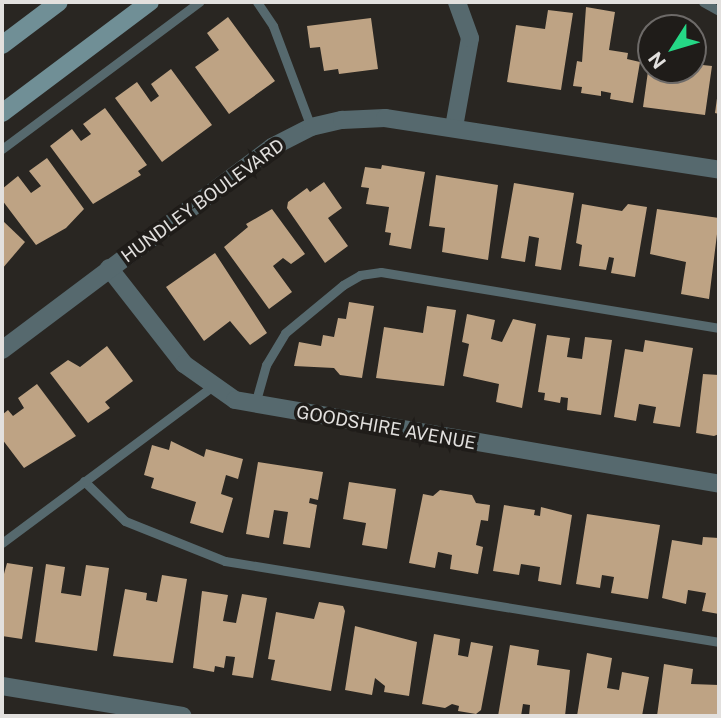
<!DOCTYPE html>
<style>
body{margin:0}
#map{position:relative;width:721px;height:718px;overflow:hidden;background:#292622;font-family:"Public Sans",sans-serif}
div>[style]{position:absolute}
[style*='--x']{left:calc(var(--x)*1px);top:calc(var(--y)*1px);width:calc(var(--w)*1px);rotate:calc(var(--a)*1deg)}
.building>*{inset:0;background:#bea384}
.lane>*{height:9px;margin:-4.5px;padding:0 4.5px;transform-origin:4.5px;border-radius:4.5px;background:#56696e}
.street>*{height:18px;margin:-9px;padding:0 9px;transform-origin:9px;border-radius:9px;background:#56696e}
.secondary>*{height:18px;margin:-9px;padding:0 9px;transform-origin:9px;border-radius:9px;background:#708f96}
span{translate:-50% -50%;white-space:nowrap;text-align:center;line-height:1.15;-webkit-text-stroke:7px #1f1c19;paint-order:stroke}
.street-label{font-size:18px;color:#e2e0de}
.frame{position:absolute;inset:0;border:4px solid #e2e0de;pointer-events:none}
.north{position:absolute;left:637px;top:14px;width:70px;height:70px;box-sizing:border-box;background:#1f1c19;border:2px solid #6d6a68;border-radius:50%;rotate:233deg;font-size:19px;font-weight:700;line-height:28px;text-align:center;color:#e2e0de}
.north::after{content:'';display:block;margin:auto;width:24px;height:32px;background:#25d886;clip-path:polygon(50% 0,100% 100%,50% 72%,0 100%)}
</style>
<div id="map">
<div class="building">
<div style="clip-path:polygon(586px 7px,615px 12px,609px 50px,628px 53px,627px 59px,640px 62px,633px 103px,610px 99px,611px 93px,601px 91px,601px 96px,581px 93px,582px 87px,573px 86px,577px 61px,582px 62px)"></div>
<div style="clip-path:polygon(548px 10px,573px 13px,561px 90px,507px 82px,516px 25px,545px 29px)"></div>
<div style="clip-path:polygon(228px 17px,275px 81px,229px 114px,195px 67px,219px 50px,207px 33px)"></div>
<div style="clip-path:polygon(371px 18px,378px 69px,339px 74px,338px 69px,324px 71px,320px 47px,310px 48px,307px 26px)"></div>
<div style="clip-path:polygon(649px 64px,651px 70px,693px 70px,693px 64px,712px 66px,705px 115px,643px 107px)"></div>
<div style="clip-path:polygon(171px 69px,212px 125px,162px 162px,115px 98px,137px 82px,151px 102px,159px 96px,151px 84px)"></div>
<div style="clip-path:polygon(718px 91px,719px 92px,719px 114px,715px 113px)"></div>
<div style="clip-path:polygon(105px 108px,147px 165px,138px 171px,141px 175px,93px 204px,50px 146px,72px 129px,81px 141px,91px 134px,83px 124px)"></div>
<div style="clip-path:polygon(47px 158px,84px 209px,66px 228px,36px 245px,2px 200px,2px 189px,18px 176px,31px 193px,41px 186px,29px 171px)"></div>
<div style="clip-path:polygon(382px 165px,425px 172px,411px 249px,389px 245px,391px 233px,385px 232px,389px 207px,366px 204px,369px 188px,361px 187px,365px 167px,381px 169px)"></div>
<div style="clip-path:polygon(436px 175px,498px 185px,488px 260px,442px 252px,445px 228px,429px 226px)"></div>
<div style="clip-path:polygon(324px 182px,342px 208px,328px 218px,348px 246px,325px 263px,287px 208px,288px 202px,307px 188px,310px 192px)"></div>
<div style="clip-path:polygon(514px 183px,574px 193px,561px 270px,535px 266px,539px 238px,529px 236px,525px 262px,501px 258px)"></div>
<div style="clip-path:polygon(582px 204px,622px 211px,628px 204px,647px 207px,635px 277px,611px 273px,614px 258px,609px 257px,606px 270px,579px 266px,582px 245px,576px 243px)"></div>
<div style="clip-path:polygon(272px 209px,305px 254px,291px 264px,283px 258px,273px 266px,292px 292px,269px 309px,224px 247px,248px 227px,246px 224px)"></div>
<div style="clip-path:polygon(657px 209px,719px 218px,709px 299px,681px 294px,686px 262px,650px 254px)"></div>
<div style="clip-path:polygon(2px 220px,25px 242px,2px 269px)"></div>
<div style="clip-path:polygon(215px 253px,267px 333px,250px 345px,230px 321px,204px 341px,166px 287px)"></div>
<div style="clip-path:polygon(349px 302px,374px 306px,362px 378px,340px 375px,334px 368px,294px 366px,299px 342px,321px 346px,323px 335px,334px 337px,338px 318px,346px 319px)"></div>
<div style="clip-path:polygon(427px 306px,456px 310px,444px 386px,376px 378px,384px 327px,423px 333px)"></div>
<div style="clip-path:polygon(467px 314px,495px 320px,491px 339px,502px 342px,513px 319px,536px 324px,522px 408px,496px 402px,499px 384px,463px 376px,469px 344px,462px 342px)"></div>
<div style="clip-path:polygon(547px 335px,570px 338px,567px 357px,582px 359px,585px 337px,612px 340px,601px 415px,567px 410px,568px 398px,561px 397px,560px 403px,544px 400px,545px 393px,538px 392px)"></div>
<div style="clip-path:polygon(645px 340px,693px 348px,680px 427px,653px 423px,656px 407px,639px 404px,636px 421px,614px 417px,625px 349px,643px 352px)"></div>
<div style="clip-path:polygon(107px 346px,133px 381px,105px 402px,110px 408px,88px 423px,50px 373px,68px 360px,80px 367px)"></div>
<div style="clip-path:polygon(703px 374px,719px 375px,719px 434px,714px 436px,696px 433px)"></div>
<div style="clip-path:polygon(37px 384px,76px 436px,24px 468px,2px 439px,2px 415px,8px 410px,13px 416px,24px 408px,18px 398px)"></div>
<div style="clip-path:polygon(171px 441px,204px 457px,206px 449px,243px 459px,238px 479px,226px 475px,221px 494px,233px 498px,223px 533px,190px 523px,196px 502px,151px 488px,154px 478px,144px 475px,152px 445px,169px 450px)"></div>
<div style="clip-path:polygon(258px 462px,323px 472px,318px 500px,310px 498px,309px 503px,317px 505px,310px 548px,283px 544px,288px 512px,274px 510px,269px 538px,246px 534px)"></div>
<div style="clip-path:polygon(349px 482px,396px 489px,387px 549px,362px 545px,366px 523px,343px 519px)"></div>
<div style="clip-path:polygon(440px 490px,472px 495px,476px 503px,490px 505px,488px 521px,481px 520px,476px 545px,483px 547px,478px 574px,450px 569px,452px 555px,438px 552px,435px 568px,409px 563px,423px 494px,433px 496px)"></div>
<div style="clip-path:polygon(504px 505px,535px 510px,534px 515px,540px 516px,541px 507px,572px 515px,561px 585px,538px 581px,540px 567px,521px 564px,519px 575px,493px 571px)"></div>
<div style="clip-path:polygon(587px 514px,660px 525px,648px 599px,611px 593px,614px 577px,602px 575px,600px 588px,576px 584px)"></div>
<div style="clip-path:polygon(703px 537px,719px 538px,719px 614px,702px 611px,706px 593px,688px 590px,686px 604px,662px 598px,672px 540px,702px 545px)"></div>
<div style="clip-path:polygon(7px 563px,33px 567px,22px 639px,2px 636px,2px 581px)"></div>
<div style="clip-path:polygon(46px 564px,65px 567px,61px 593px,81px 596px,86px 565px,109px 568px,97px 651px,35px 642px)"></div>
<div style="clip-path:polygon(162px 575px,187px 579px,173px 663px,113px 656px,125px 589px,147px 593px,146px 600px,157px 602px)"></div>
<div style="clip-path:polygon(202px 591px,228px 595px,223px 621px,236px 623px,242px 594px,267px 598px,253px 678px,232px 675px,235px 657px,226px 656px,224px 668px,215px 666px,214px 672px,193px 668px)"></div>
<div style="clip-path:polygon(319px 602px,343px 606px,345px 611px,331px 691px,271px 680px,275px 660px,268px 659px,276px 612px,314px 619px)"></div>
<div style="clip-path:polygon(355px 626px,417px 642px,409px 696px,384px 692px,385px 686px,375px 678px,372px 695px,345px 690px)"></div>
<div style="clip-path:polygon(434px 634px,460px 639px,458px 655px,468px 657px,471px 642px,493px 646px,481px 710px,476px 714px,458px 711px,459px 706px,452px 704px,445px 708px,422px 704px)"></div>
<div style="clip-path:polygon(510px 645px,539px 650px,537px 665px,570px 670px,565px 716px,529px 716px,530px 705px,523px 704px,521px 716px,498px 716px)"></div>
<div style="clip-path:polygon(587px 653px,612px 658px,607px 688px,619px 690px,622px 672px,649px 677px,642px 716px,577px 716px)"></div>
<div style="clip-path:polygon(664px 664px,693px 669px,691px 684px,719px 685px,719px 716px,657px 716px)"></div>
</div>
<div class="lane">
<div style="--x:257;--y:2;--w:29;--a:56"></div>
<div style="--x:273;--y:26;--w:108;--a:69.4"></div>
<div style="--x:703;--y:2;--w:18;--a:29"></div>
<div style="--x:2;--y:149;--w:246;--a:-36.7"></div>
<div style="--x:255;--y:404;--w:41;--a:-74.2"></div>
<div style="--x:266;--y:365;--w:37;--a:-59"></div>
<div style="--x:285;--y:333;--w:75;--a:-39.6"></div>
<div style="--x:343;--y:285;--w:20;--a:-30"></div>
<div style="--x:360;--y:275;--w:21;--a:-8"></div>
<div style="--x:381;--y:272;--w:343;--a:9.4"></div>
<div style="--x:84;--y:481;--w:57;--a:44.3"></div>
<div style="--x:125;--y:521;--w:108;--a:21.8"></div>
<div style="--x:225;--y:561;--w:501;--a:9.31"></div>
<div style="--x:2;--y:543;--w:261;--a:-36.7"></div>
</div>
<div class="street">
<div style="--x:454;--y:127;--w:90;--a:-79.8"></div>
<div style="--x:470;--y:38;--w:38;--a:-110"></div>
<div style="--x:109;--y:268;--w:122;--a:52"></div>
<div style="--x:184;--y:364;--w:62;--a:35.2"></div>
<div style="--x:235;--y:400;--w:491;--a:9.8"></div>
<div style="--x:2;--y:350;--w:338;--a:-36.9"></div>
<div style="--x:272;--y:147;--w:44;--a:-27.1"></div>
<div style="--x:311;--y:127;--w:32;--a:-13"></div>
<div style="--x:342;--y:120;--w:43;--a:-2.7"></div>
<div style="--x:385;--y:118;--w:338;--a:8.8"></div>
<div style="--x:2;--y:686;--w:183;--a:9.4"></div>
</div>
<div class="secondary">
<div style="--x:2;--y:45;--w:71;--a:-37"></div>
<div style="--x:2;--y:113;--w:185;--a:-36.9"></div>
</div>
<div class="street-label">
<span style="left:203px;top:201px;rotate:-36deg">HUNDLEY BOULEVARD</span>
<span style="left:386px;top:428px;rotate:10deg">GOODSHIRE AVENUE</span>
</div>
<div class="frame"></div>
<div class="north">N</div>
</div>
